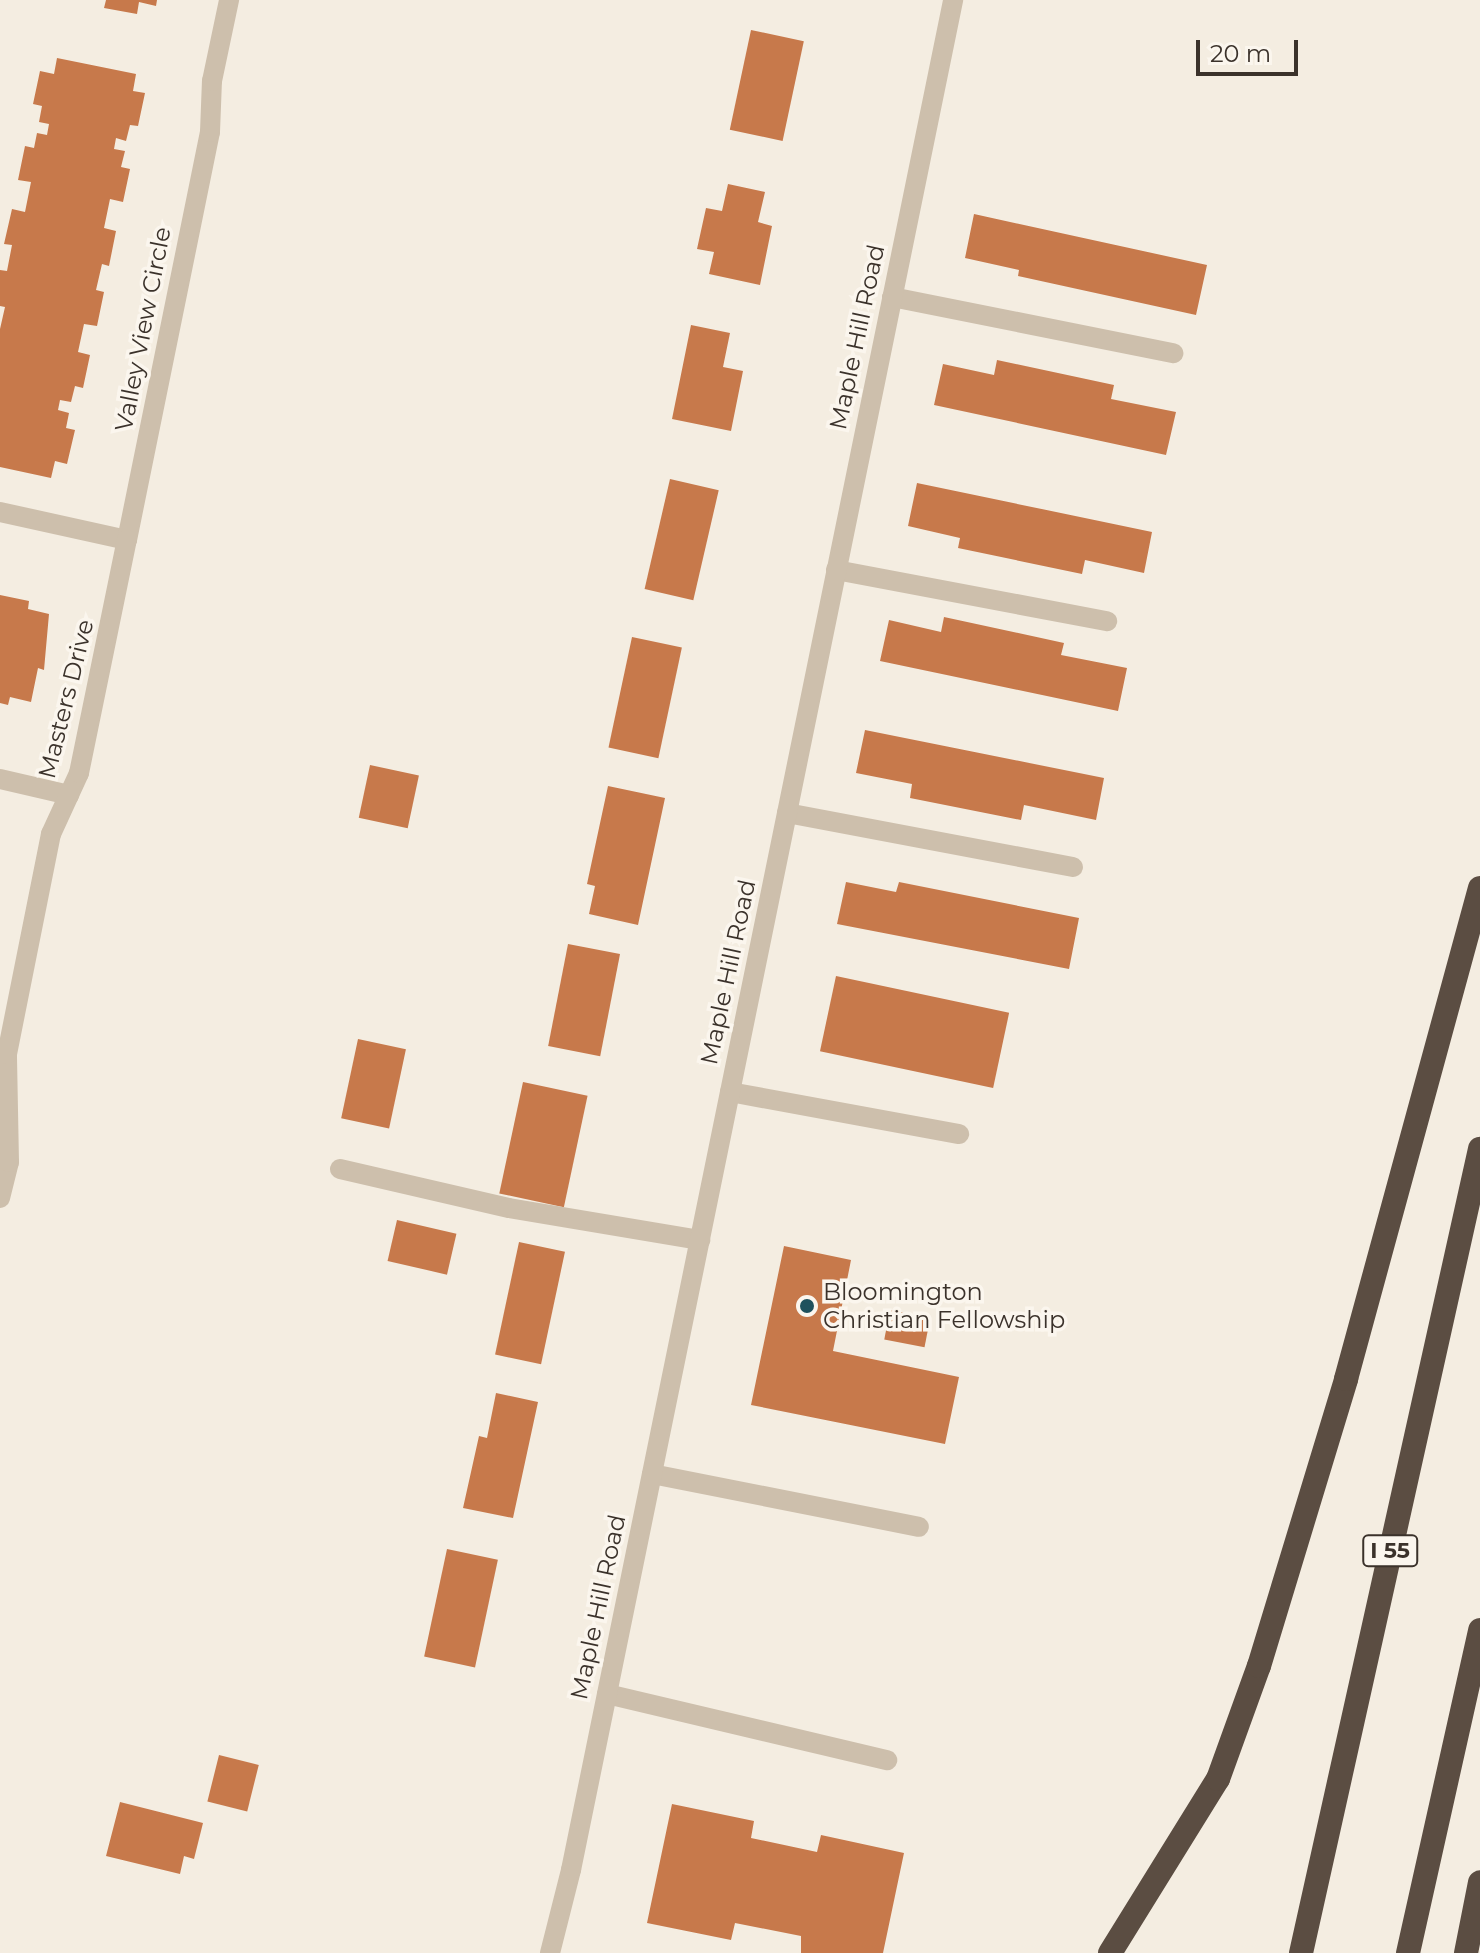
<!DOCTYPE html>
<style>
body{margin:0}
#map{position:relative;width:1480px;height:1953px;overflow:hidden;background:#f4ede1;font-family:Montserrat,sans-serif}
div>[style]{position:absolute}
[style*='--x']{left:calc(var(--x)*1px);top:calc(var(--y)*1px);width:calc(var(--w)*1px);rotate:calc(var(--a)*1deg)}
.building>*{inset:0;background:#c7794b;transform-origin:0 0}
.minor>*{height:20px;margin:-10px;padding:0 10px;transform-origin:10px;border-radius:10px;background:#cdbfac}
.highway>*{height:24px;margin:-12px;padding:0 12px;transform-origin:12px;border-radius:12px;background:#5b4d42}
.dots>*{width:22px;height:22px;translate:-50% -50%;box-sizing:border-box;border:4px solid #fbf6ee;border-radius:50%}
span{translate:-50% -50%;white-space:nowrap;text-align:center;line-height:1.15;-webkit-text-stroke:7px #fbf6ee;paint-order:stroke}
.shield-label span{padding:2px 6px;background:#fbf6ee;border:2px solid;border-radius:6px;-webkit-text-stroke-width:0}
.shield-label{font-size:22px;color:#3b322b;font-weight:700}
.street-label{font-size:24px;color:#3b322b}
.poi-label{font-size:24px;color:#3b322b}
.left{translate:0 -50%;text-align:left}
.scale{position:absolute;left:1196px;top:40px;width:102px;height:36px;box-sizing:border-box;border:4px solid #3b322b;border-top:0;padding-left:10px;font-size:24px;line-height:28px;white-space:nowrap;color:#3b322b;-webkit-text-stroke:6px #fbf6ee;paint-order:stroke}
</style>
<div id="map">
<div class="building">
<div style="clip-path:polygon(106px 0,157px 0,156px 6px,139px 2px,137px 14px,104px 8px)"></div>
<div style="left:751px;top:30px;width:54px;height:102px;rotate:12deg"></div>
<div style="clip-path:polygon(57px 58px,136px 74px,133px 91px,145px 93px,138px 126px,130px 125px,126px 141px,116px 138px,114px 149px,125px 151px,121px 167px,130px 169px,123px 202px,110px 199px,104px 228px,116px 231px,109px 266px,102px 264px,96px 290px,104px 292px,97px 326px,84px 324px,78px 352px,90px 355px,83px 388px,75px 386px,71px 402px,60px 400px,58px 410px,69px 413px,66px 428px,75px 430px,67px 464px,55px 461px,51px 478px,0 467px,0 329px,5px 307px,0 306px,0 270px,7px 271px,12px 245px,4px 244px,12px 209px,25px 212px,31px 182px,18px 180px,25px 146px,34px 148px,37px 133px,47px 135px,49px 124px,39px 122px,42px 106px,33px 104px,40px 71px,54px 74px)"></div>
<div style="clip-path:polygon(728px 184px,765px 192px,758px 222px,772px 226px,760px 285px,709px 274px,714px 252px,697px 249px,706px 208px,722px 211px)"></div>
<div style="clip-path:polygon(974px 214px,1207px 265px,1196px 315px,1018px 276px,1019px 270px,965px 258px)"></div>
<div style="clip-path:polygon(691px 325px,730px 333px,723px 367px,743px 371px,731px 431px,672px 419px)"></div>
<div style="clip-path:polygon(997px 360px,1114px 385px,1111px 399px,1176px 412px,1166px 455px,934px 405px,943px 364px,994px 375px)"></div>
<div style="left:670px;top:479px;width:50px;height:113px;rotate:13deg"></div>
<div style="clip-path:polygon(917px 483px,1152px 532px,1144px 573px,1085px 560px,1082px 574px,958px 548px,960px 538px,908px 526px)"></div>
<div style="clip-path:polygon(0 595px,29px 601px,28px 609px,49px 614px,44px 670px,38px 668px,31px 702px,10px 697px,8px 705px,0 703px)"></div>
<div style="clip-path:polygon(944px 617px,1064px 643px,1061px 655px,1127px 668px,1118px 711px,880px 661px,889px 620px,941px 632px)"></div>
<div style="left:632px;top:637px;width:51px;height:113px;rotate:12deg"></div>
<div style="clip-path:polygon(865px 730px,1104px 778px,1096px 820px,1024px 805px,1021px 820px,910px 798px,912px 784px,856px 773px)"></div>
<div style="left:370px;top:765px;width:50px;height:54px;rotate:12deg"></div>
<div style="clip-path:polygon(608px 786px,665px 798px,638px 925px,589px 914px,595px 886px,587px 884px)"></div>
<div style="clip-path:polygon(846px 882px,896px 892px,899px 882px,1079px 918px,1069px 969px,837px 924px)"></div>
<div style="left:568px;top:944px;width:53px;height:104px;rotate:11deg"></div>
<div style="left:836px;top:976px;width:177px;height:77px;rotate:12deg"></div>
<div style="left:358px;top:1039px;width:49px;height:81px;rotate:12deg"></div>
<div style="left:523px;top:1082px;width:66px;height:114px;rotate:12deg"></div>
<div style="left:397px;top:1220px;width:61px;height:42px;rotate:13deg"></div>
<div style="left:519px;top:1242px;width:47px;height:115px;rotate:12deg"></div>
<div style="clip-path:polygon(784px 1246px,851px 1260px,833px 1351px,959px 1377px,945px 1444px,751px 1405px)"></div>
<div style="left:890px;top:1310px;width:41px;height:30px;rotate:11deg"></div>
<div style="clip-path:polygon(496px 1393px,538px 1402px,513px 1518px,463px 1508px,479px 1436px,487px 1438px)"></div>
<div style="left:447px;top:1549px;width:52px;height:110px;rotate:12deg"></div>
<div style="left:219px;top:1755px;width:41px;height:48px;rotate:14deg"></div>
<div style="clip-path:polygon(120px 1802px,203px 1823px,194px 1859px,184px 1856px,180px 1874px,106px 1856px)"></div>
<div style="clip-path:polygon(672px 1804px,754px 1821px,751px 1838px,817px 1852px,821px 1835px,904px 1853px,883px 1953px,801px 1953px,801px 1936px,735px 1923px,731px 1940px,647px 1923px)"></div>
</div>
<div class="minor">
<div style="--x:892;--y:297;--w:287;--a:11.3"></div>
<div style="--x:0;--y:512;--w:130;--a:12.4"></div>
<div style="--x:127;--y:540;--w:416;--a:-78.5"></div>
<div style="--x:210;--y:132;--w:51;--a:-87.8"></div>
<div style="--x:212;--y:81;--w:83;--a:-78.1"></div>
<div style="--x:836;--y:570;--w:276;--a:10.7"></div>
<div style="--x:0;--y:779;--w:71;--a:13.1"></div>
<div style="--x:787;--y:813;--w:291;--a:10.7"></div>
<div style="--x:730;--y:1092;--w:233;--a:10.4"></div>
<div style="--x:340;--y:1169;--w:173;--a:13"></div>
<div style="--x:509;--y:1208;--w:194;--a:9.5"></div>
<div style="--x:0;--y:1198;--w:37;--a:-76"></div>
<div style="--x:9;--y:1162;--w:108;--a:-91.1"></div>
<div style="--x:7;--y:1054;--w:224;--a:-78.7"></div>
<div style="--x:51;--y:834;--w:67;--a:-65.3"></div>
<div style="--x:79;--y:773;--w:238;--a:-78.4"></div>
<div style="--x:652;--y:1474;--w:272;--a:11.2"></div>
<div style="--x:607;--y:1694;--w:288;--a:13.3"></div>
<div style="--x:550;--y:1953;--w:86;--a:-75.8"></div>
<div style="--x:571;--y:1870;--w:1909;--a:-78.45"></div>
</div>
<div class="highway">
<div style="--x:1110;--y:1953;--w:205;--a:-58.2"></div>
<div style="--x:1218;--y:1779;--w:120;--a:-70.1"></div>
<div style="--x:1259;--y:1666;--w:300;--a:-73.1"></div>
<div style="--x:1346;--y:1379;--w:509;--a:-74.74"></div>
<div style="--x:1301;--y:1953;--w:824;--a:-77.45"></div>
<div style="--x:1408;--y:1953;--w:331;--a:-77.4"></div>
<div style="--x:1466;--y:1953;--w:72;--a:-78.8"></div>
</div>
<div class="dots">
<div style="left:807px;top:1306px;background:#1f515d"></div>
</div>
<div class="shield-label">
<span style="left:1390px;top:1551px">I 55</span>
</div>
<div class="street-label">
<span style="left:143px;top:329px;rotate:-79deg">Valley View Circle</span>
<span style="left:857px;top:337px;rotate:-78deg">Maple Hill Road</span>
<span style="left:66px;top:699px;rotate:-76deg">Masters Drive</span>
<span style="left:728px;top:972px;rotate:-78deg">Maple Hill Road</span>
<span style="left:598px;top:1607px;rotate:-78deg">Maple Hill Road</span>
</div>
<div class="poi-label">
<span class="left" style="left:823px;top:1306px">Bloomington<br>Christian Fellowship</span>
</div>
<div class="scale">20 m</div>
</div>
